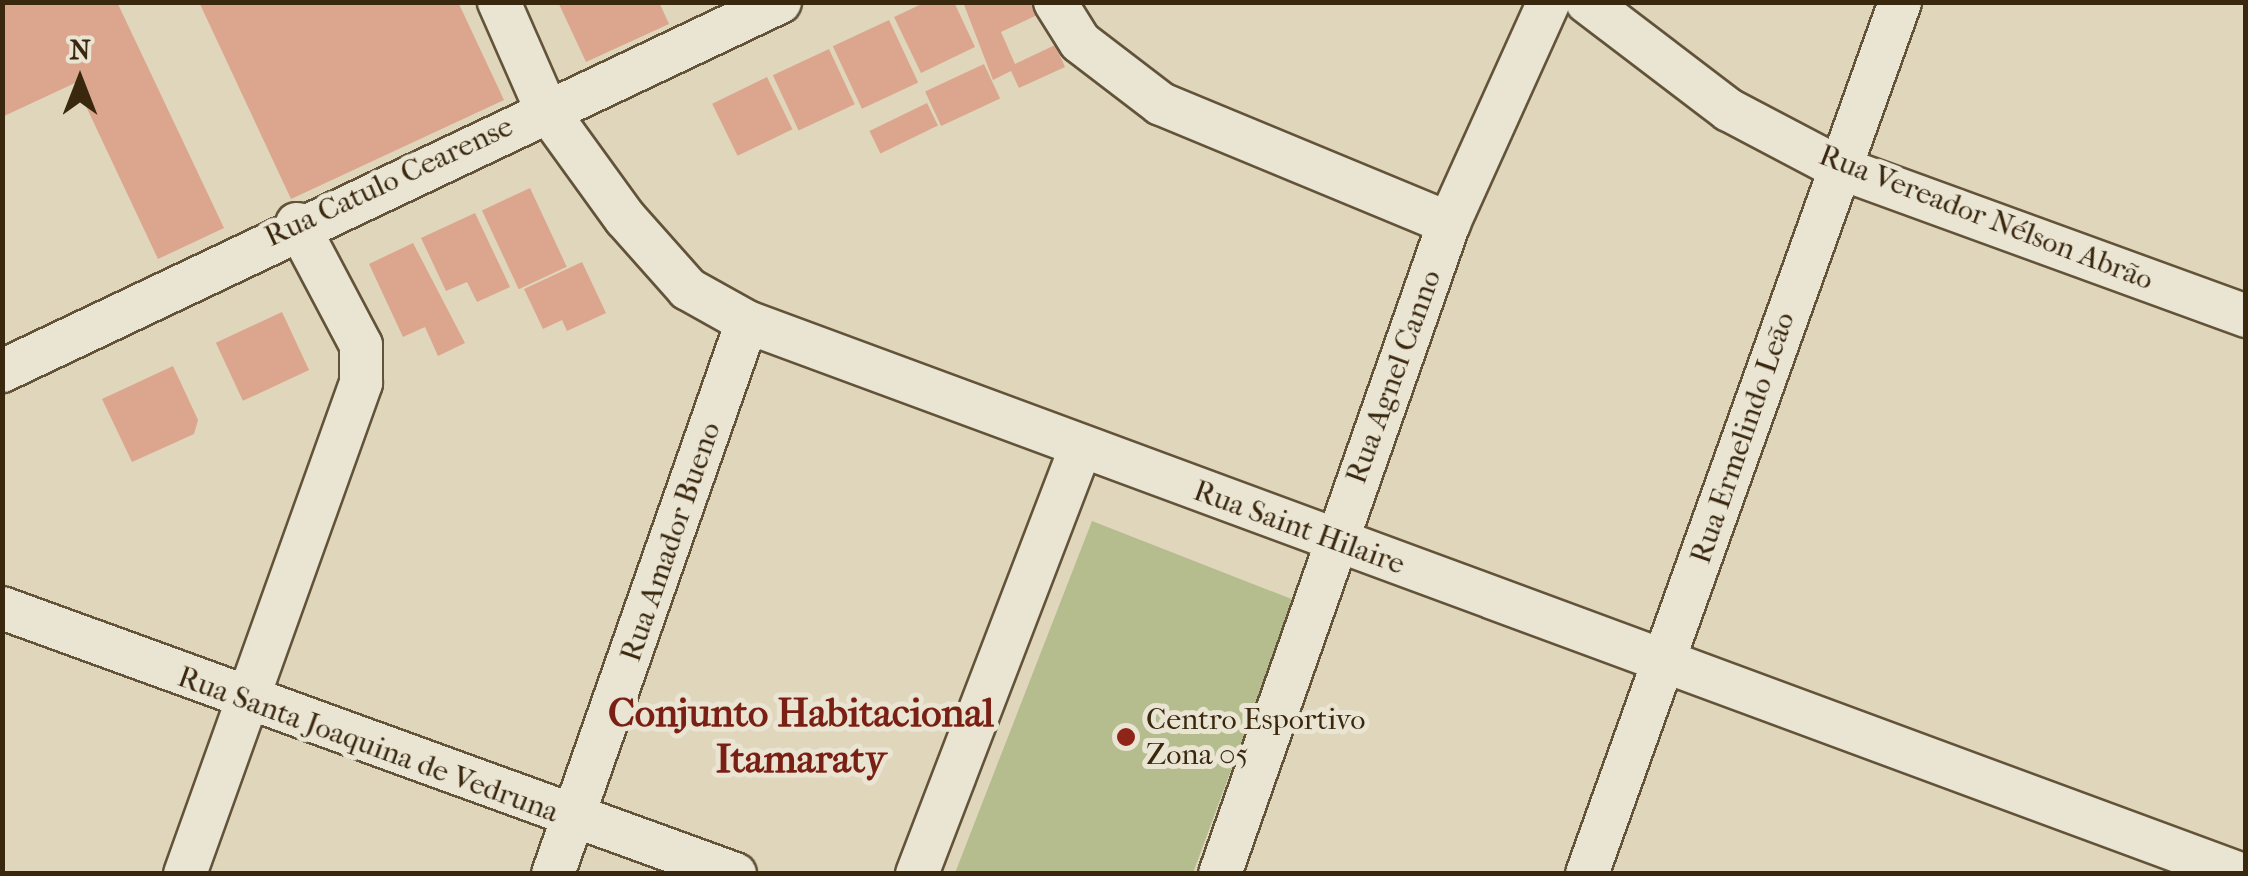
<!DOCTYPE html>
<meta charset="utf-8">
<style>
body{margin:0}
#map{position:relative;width:2248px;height:876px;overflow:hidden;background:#dfd6bb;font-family:"IM FELL French Canon",serif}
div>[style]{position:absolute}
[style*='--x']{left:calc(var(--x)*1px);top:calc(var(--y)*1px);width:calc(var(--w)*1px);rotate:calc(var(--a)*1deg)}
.green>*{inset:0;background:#b5bd8e}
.building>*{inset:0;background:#dca68e;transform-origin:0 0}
.roads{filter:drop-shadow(2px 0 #625339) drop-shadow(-2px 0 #625339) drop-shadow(0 2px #625339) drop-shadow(0 -2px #625339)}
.minor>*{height:42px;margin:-21px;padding:0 21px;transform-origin:21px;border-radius:21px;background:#eae4d3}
.dots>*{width:28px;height:28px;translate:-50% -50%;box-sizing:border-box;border:5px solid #eae4d3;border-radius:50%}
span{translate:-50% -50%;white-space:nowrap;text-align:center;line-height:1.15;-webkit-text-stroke:10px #eae4d3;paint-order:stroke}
.street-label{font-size:30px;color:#39270e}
.poi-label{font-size:30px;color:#39270e}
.left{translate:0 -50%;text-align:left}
.district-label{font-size:40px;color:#7a1f14;font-weight:700}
.frame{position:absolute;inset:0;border:5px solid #39270e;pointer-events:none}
.north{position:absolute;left:30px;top:30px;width:100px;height:100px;-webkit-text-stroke:8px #eae4d3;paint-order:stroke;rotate:0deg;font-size:28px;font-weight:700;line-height:40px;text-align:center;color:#39270e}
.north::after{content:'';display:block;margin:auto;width:35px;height:45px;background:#39270e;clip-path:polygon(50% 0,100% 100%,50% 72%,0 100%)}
</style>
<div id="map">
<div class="green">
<div style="clip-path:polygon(1092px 521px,1294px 600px,1193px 873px,955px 873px)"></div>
</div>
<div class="building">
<div style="clip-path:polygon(2px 2px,117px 2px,224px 228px,158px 259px,75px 83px,2px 117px)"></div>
<div style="clip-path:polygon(199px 2px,458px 2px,504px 100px,291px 199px)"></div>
<div style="clip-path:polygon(558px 2px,659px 2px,669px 24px,586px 62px)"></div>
<div style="clip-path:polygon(926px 2px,954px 2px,975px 47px,921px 73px,894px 17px)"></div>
<div style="clip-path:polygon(963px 2px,1032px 2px,1037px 15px,1001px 32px,1015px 64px,1055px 45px,1065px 67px,1019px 88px,1011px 71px,993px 80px)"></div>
<div style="left:889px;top:20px;width:69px;height:62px;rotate:65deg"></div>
<div style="left:829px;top:49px;width:61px;height:62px;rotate:65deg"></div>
<div style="left:984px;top:64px;width:38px;height:65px;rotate:65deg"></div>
<div style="left:767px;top:77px;width:58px;height:61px;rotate:64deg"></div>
<div style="left:927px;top:103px;width:25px;height:64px;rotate:64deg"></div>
<div style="left:530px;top:188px;width:87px;height:53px;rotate:65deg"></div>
<div style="clip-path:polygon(475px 213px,510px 287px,477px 302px,467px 282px,446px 291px,421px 238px)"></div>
<div style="clip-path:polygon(413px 243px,465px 343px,438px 356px,425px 327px,403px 337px,369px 264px)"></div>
<div style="clip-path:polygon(582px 262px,606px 313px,567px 331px,562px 320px,543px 329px,524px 289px)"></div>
<div style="left:282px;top:312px;width:64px;height:73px;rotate:65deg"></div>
<div style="clip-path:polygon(173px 366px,198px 420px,194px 434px,132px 462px,102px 399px)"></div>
</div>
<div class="roads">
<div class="minor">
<div style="--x:499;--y:2;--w:117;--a:66.3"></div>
<div style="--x:546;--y:109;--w:135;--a:54.1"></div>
<div style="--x:625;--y:218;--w:95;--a:48.4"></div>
<div style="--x:688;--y:289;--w:68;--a:29.2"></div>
<div style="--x:747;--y:322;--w:1592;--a:20.29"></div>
<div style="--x:1055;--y:2;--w:47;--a:58"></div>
<div style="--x:1080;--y:42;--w:102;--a:37.4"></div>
<div style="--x:1161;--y:104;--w:312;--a:22.5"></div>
<div style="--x:1587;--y:2;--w:178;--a:37.3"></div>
<div style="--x:1729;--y:110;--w:122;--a:27.8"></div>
<div style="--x:1837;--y:167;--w:435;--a:20"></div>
<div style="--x:2;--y:371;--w:861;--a:-25.37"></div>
<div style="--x:2;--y:608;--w:780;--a:19.95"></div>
<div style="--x:185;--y:874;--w:522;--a:-70.28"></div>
<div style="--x:361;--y:383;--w:38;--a:-90"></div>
<div style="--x:361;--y:345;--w:137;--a:-117.9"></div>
<div style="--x:553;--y:874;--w:585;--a:-70.64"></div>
<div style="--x:917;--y:874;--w:453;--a:-69"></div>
<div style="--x:1220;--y:874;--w:690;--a:-70.62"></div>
<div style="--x:1449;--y:223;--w:243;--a:-65.7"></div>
<div style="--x:1587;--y:874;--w:926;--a:-70.25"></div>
</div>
</div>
<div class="dots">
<div style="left:1126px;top:737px;background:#8f2418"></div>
</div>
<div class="street-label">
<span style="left:389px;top:182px;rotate:-25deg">Rua Catulo Cearense</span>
<span style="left:1986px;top:218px;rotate:21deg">Rua Vereador Nélson Abrão</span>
<span style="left:1394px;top:377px;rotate:-70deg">Rua Agnel Canno</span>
<span style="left:1743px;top:438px;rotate:-71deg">Rua Ermelindo Leão</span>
<span style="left:1299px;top:528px;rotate:20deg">Rua Saint Hilaire</span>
<span style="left:671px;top:542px;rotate:-71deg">Rua Amador Bueno</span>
<span style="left:368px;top:745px;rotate:20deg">Rua Santa Joaquina de Vedruna</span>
</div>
<div class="poi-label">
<span class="left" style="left:1146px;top:737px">Centro Esportivo<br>Zona 05</span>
</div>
<div class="district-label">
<span style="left:801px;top:736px">Conjunto Habitacional<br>Itamaraty</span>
</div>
<div class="frame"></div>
<div class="north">N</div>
</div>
